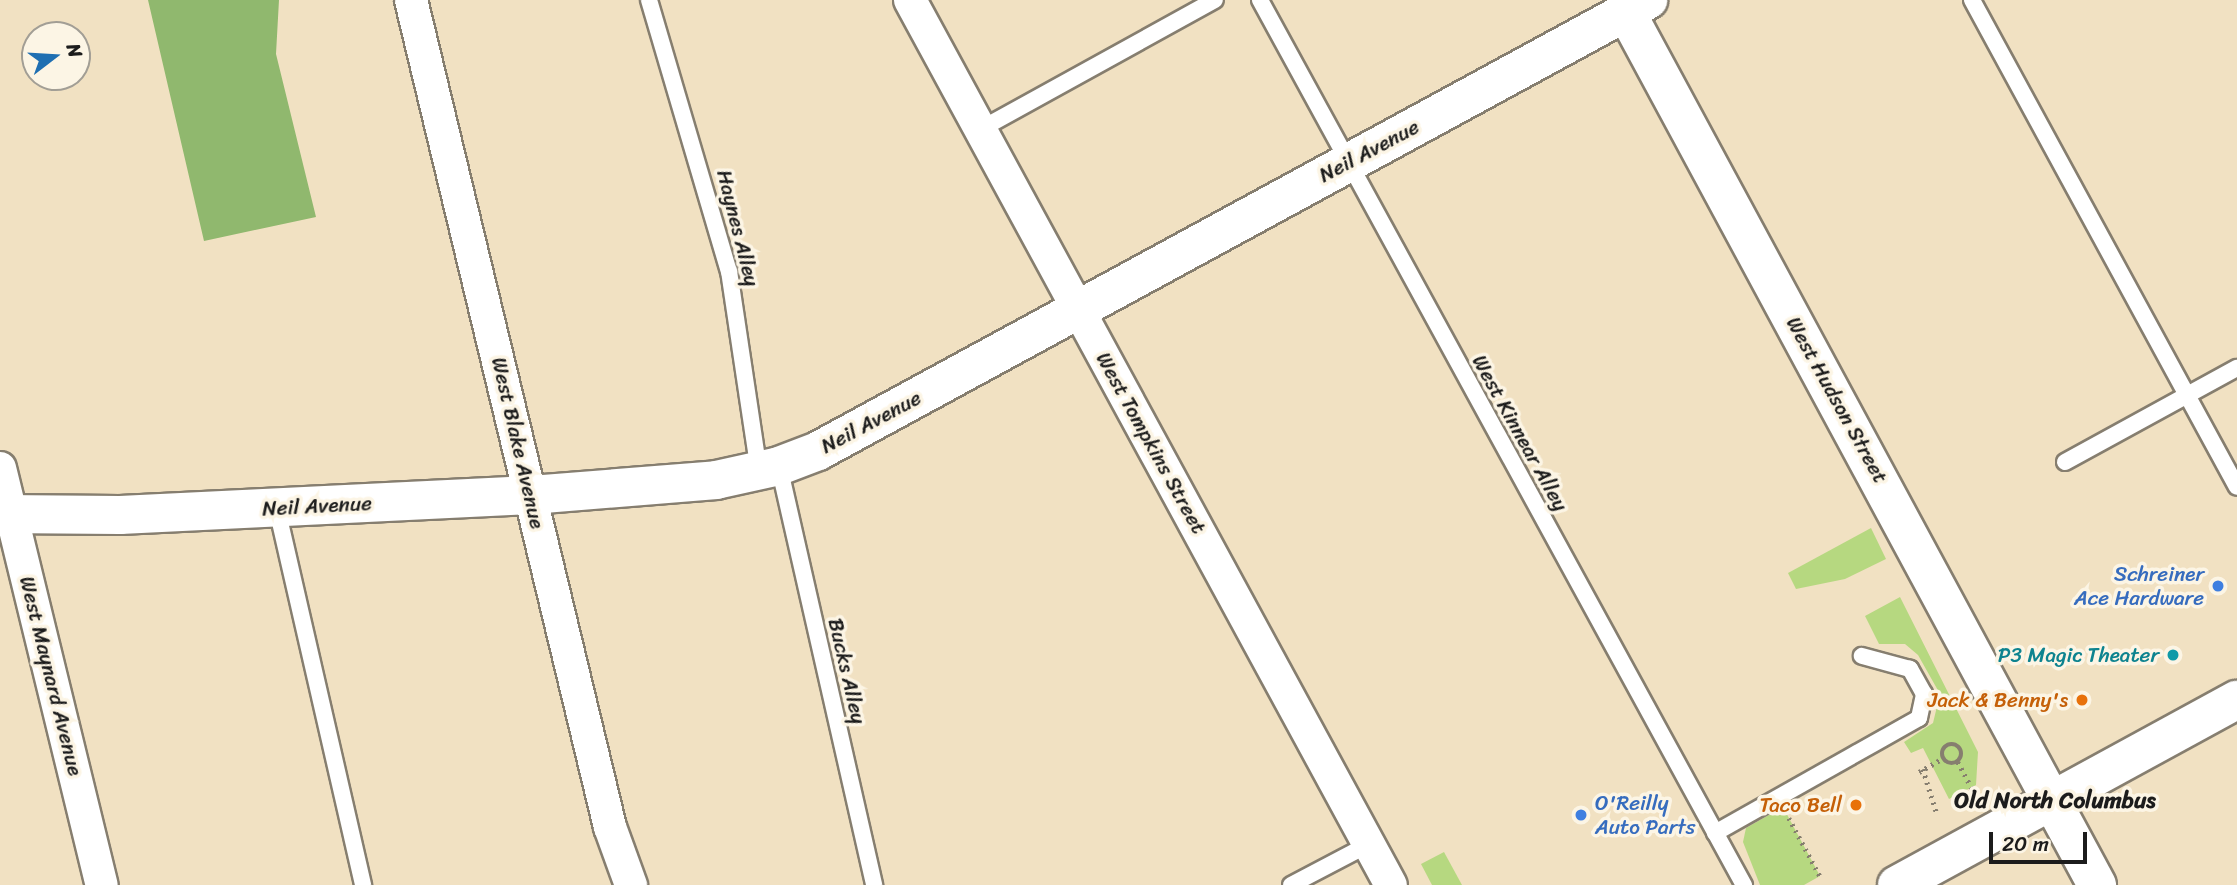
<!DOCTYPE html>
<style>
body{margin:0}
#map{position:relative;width:2237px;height:885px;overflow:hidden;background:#f1e1c2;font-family:Sriracha,sans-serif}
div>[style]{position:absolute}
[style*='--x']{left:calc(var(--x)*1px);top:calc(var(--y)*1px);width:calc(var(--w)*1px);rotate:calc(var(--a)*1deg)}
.green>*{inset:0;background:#b6d880}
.forest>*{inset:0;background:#90b86e}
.path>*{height:4.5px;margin-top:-2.25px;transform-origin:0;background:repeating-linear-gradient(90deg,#867e6f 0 2px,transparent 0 7px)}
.path>.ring{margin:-2.25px;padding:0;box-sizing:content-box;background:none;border:4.5px solid #867e6f;border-radius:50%}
.roads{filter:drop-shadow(2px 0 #867e6f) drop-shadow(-2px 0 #867e6f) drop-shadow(0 2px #867e6f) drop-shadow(0 -2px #867e6f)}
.lane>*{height:16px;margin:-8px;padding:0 8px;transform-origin:8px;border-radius:8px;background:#fff}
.street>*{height:32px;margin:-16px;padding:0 16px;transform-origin:16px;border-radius:16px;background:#fff}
.secondary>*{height:38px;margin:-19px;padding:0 19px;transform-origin:19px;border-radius:19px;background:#fff}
.primary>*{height:38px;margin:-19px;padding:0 19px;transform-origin:19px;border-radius:19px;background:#fff}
.dots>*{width:19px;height:19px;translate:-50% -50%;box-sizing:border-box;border:4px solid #fcf5e5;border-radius:50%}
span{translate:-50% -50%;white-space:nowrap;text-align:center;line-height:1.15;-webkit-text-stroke:7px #fcf5e5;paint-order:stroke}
.street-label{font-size:21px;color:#1c1c1c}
.shop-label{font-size:21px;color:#366cbe}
.right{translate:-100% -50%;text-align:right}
.left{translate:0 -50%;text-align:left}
.culture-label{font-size:21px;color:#0d838f}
.food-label{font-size:21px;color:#c56008}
.neighbourhood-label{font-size:23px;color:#1c1c1c;font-weight:700}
.north{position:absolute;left:21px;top:21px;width:70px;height:70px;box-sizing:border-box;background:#fcf5e5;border:2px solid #a29e95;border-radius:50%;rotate:73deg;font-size:19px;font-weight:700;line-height:28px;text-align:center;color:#1c1c1c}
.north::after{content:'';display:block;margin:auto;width:24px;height:32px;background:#1f6fb2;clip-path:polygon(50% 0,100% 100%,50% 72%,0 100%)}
.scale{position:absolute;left:1989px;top:832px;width:98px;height:32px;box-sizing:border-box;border:4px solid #1c1c1c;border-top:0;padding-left:9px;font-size:21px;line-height:24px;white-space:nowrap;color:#1c1c1c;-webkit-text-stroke:5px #fcf5e5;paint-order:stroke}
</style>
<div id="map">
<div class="green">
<div style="clip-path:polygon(1871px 528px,1886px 559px,1845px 579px,1796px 589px,1788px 573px)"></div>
<div style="clip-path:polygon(1900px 597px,1978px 752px,1976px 785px,1949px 799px,1923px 748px,1911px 753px,1904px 742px,1933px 723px,1940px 694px,1918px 655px,1905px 644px,1879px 644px,1865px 616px)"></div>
<div style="clip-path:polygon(1783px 807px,1820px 876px,1804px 885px,1760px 885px,1743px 842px,1746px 828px)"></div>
<div style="clip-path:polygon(1444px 852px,1462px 885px,1432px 885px,1421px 864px)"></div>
</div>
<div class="forest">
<div style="clip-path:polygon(148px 0,279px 0,276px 54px,316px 217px,204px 241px)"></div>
</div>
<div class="path">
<div class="ring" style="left:1942px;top:744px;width:15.5px;height:15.5px"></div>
<div style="--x:1958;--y:762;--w:36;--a:62"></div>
<div style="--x:1923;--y:769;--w:47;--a:72.7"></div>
<div style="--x:1919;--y:772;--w:28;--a:-30"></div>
<div style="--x:1789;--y:818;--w:66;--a:61.9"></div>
</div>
<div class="roads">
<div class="lane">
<div style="--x:649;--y:0;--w:283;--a:73.6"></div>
<div style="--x:729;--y:271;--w:203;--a:81.5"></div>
<div style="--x:1260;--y:0;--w:1009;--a:61.33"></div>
<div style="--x:1972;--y:0;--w:554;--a:61.45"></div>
<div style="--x:981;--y:129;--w:267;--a:-28.9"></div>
<div style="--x:2065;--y:462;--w:196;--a:-28.7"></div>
<div style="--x:779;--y:466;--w:430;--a:77.2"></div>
<div style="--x:277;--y:509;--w:386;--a:77.1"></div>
<div style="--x:1715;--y:833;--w:234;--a:-29.4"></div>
<div style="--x:1919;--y:718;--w:25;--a:-78"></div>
<div style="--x:1924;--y:694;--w:29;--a:-119"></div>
<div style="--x:1910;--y:669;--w:50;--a:-164.8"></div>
<div style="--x:1291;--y:885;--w:88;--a:-27.7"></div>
</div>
<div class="street">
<div style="--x:411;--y:0;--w:851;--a:76.47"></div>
<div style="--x:610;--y:827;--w:62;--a:70.1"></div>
<div style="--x:910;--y:0;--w:1007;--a:61.48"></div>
<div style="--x:0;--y:468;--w:429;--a:76.3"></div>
</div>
<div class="secondary">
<div style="--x:1626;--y:12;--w:992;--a:61.65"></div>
<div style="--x:0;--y:514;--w:120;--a:0.5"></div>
<div style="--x:120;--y:515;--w:411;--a:-2.8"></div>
<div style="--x:531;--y:495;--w:186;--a:-4.6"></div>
<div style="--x:716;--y:480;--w:65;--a:-12.5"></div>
<div style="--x:779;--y:466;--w:42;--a:-21"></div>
<div style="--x:818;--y:451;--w:945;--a:-28.52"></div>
</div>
<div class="primary">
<div style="--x:1897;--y:885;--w:387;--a:-28.6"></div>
</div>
</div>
<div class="dots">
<div style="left:2218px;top:586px;background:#3f7fe0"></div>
<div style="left:2173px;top:655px;background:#0f9aa8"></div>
<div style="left:2082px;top:700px;background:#e8710a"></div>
<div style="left:1856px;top:805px;background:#e8710a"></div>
<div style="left:1581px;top:815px;background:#3f7fe0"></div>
</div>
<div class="street-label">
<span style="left:1369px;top:151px;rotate:-28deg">Neil Avenue</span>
<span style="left:738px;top:228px;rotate:76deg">Haynes Alley</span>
<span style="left:1837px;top:400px;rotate:61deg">West Hudson Street</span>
<span style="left:871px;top:422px;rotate:-28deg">Neil Avenue</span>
<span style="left:1520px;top:433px;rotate:61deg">West Kinnear Alley</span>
<span style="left:518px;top:443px;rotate:77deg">West Blake Avenue</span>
<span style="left:1151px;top:443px;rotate:61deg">West Tompkins Street</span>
<span style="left:317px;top:506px;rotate:-3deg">Neil Avenue</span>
<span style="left:847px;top:671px;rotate:77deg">Bucks Alley</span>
<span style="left:51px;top:676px;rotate:76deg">West Maynard Avenue</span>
</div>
<div class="shop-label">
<span class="right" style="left:2204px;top:586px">Schreiner<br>Ace Hardware</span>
<span class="left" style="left:1595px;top:815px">O'Reilly<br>Auto Parts</span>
</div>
<div class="culture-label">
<span class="right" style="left:2159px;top:655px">P3 Magic Theater</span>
</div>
<div class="food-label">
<span class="right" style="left:2068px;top:700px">Jack &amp; Benny's</span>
<span class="right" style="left:1842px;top:805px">Taco Bell</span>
</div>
<div class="neighbourhood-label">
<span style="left:2055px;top:801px">Old North Columbus</span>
</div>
<div class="north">N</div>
<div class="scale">20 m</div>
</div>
